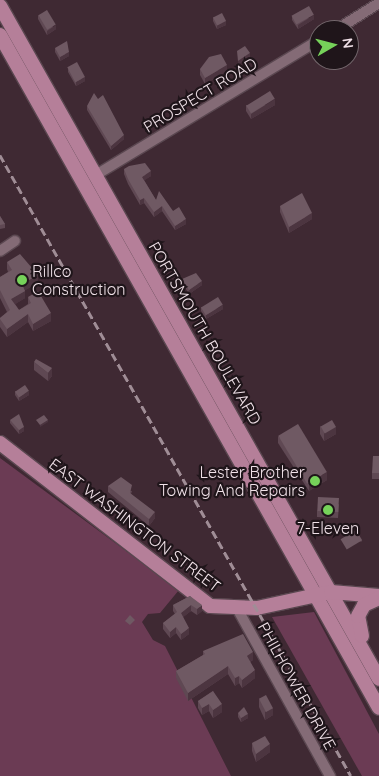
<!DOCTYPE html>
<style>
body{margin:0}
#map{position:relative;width:379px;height:776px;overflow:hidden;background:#3f2933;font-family:Quicksand,sans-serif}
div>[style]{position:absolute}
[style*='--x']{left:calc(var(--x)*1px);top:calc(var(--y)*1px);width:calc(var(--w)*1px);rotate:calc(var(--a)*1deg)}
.green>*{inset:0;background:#6b3b54}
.roads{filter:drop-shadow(1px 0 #5a4750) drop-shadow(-1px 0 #5a4750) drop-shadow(0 1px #5a4750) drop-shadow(0 -1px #5a4750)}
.minor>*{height:10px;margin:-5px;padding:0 5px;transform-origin:5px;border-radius:5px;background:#846b76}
.major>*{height:14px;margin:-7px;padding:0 7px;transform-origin:7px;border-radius:7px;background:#b57f99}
.rail>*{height:2.5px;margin-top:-1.25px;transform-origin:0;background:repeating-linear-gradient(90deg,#a08d96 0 8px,transparent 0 12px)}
.wall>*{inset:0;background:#5f4853}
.shaded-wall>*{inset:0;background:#4c3540;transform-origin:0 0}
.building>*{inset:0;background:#6f5963;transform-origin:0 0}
.dots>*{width:14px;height:14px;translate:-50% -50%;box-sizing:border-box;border:2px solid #1f151a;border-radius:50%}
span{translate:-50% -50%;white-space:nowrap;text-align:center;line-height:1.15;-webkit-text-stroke:4.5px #1f151a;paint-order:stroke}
.street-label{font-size:16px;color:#f0e1e8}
.poi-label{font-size:16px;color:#f0e1e8}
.left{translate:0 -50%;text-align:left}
.right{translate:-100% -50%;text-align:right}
.north{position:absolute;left:309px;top:20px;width:50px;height:50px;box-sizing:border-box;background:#1f151a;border:1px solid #73676c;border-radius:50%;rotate:82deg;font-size:14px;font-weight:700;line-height:20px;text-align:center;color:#f0e1e8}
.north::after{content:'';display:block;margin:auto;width:18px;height:22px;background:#76d25a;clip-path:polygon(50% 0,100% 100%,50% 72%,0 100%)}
</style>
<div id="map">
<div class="green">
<div style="clip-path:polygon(0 458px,179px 590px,160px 613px,148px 614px,142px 622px,153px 640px,165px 646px,231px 776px,0 776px)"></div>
<div style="clip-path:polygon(314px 612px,379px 734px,379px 776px,362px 776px,272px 617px)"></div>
</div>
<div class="roads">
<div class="minor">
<div style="--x:336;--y:30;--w:51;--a:-32.1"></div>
<div style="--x:96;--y:175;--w:261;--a:-31.2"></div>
<div style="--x:0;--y:251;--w:18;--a:-34"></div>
<div style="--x:238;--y:610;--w:190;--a:61"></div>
</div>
<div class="major">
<div style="--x:0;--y:6;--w:772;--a:60.61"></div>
<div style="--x:0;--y:35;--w:772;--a:60.61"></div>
<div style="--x:0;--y:443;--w:266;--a:37.8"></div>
<div style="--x:210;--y:606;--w:47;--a:2.4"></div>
<div style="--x:257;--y:608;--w:76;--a:-12.2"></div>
<div style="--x:331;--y:592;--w:48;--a:4.8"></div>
<div style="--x:362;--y:636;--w:20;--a:-101"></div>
<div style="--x:358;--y:616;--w:13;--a:-61"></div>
<div style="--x:364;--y:605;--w:17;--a:-25"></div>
</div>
</div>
<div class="rail">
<div style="--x:0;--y:155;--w:713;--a:60.52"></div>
</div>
<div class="wall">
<div style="clip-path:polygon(38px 15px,56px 29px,47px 35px,38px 19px)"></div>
<div style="clip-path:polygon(292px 16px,314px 19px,298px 29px,292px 20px)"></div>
<div style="clip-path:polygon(213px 17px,226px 25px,217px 29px,213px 21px)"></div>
<div style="clip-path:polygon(55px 48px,69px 56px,60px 61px,55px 52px)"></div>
<div style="clip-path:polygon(68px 68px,85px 81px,76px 86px,68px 72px)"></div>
<div style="clip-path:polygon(200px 69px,227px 71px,205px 84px,200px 75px)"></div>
<div style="clip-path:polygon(246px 105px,275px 105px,251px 119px,246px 111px)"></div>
<div style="clip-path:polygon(87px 106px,124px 139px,111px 150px,87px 110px)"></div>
<div style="clip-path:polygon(124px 169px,151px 176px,144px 180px,156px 200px,173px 211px,186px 224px,175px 230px,162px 211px,154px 217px,144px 203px,140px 205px,128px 184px,124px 174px)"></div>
<div style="clip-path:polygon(280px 206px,312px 219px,289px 233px,280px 212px)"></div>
<div style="clip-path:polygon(0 216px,5px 224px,5px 228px,0 229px)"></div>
<div style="clip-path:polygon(7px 262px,38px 283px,25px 290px,25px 298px,15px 304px,19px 310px,28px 304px,28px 297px,51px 321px,33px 331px,28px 322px,7px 337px,0 327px,0 318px,7px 312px,0 298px,0 277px,8px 272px,7px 269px)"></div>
<div style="clip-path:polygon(182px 279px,202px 285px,189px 294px,182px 283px)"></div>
<div style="clip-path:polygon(201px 307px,223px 309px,206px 319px,201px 311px)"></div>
<div style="clip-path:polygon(34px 362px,52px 376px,48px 381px,34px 370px)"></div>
<div style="clip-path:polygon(15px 391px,29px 395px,19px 401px,15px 395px)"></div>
<div style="clip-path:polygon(10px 420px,24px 431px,19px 434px,10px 423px)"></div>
<div style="clip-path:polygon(320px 426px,336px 434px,324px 441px,320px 434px)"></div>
<div style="clip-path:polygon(278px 436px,327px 480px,309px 491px,278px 443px)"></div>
<div style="clip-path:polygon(379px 456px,379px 479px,372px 479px,372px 473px)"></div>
<div style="clip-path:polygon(108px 486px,132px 491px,131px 494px,155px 518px,149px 526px,108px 492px)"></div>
<div style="clip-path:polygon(339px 504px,338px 518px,317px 517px,317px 511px)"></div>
<div style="clip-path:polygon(190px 596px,202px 611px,197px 615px,191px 611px,183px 617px,189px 634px,181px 640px,176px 633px,170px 638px,163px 629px,163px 623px,175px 614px,173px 611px,173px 605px)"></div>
<div style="clip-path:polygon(203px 651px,253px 660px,250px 662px,255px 678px,242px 688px,239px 683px,235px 686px,228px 674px,188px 701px,176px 678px,176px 671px,203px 655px)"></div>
<div style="clip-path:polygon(213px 691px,222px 712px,213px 718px,209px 711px,202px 715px,198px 708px,198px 701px)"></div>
<div style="clip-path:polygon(259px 699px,273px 715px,265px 720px,259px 707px)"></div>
<div style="clip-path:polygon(238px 713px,248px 718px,241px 722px,238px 717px)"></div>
<div style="clip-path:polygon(252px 743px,270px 752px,256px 762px,252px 751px)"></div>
</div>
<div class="shaded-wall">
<div style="clip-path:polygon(314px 15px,314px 19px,298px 29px,298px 25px)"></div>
<div style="clip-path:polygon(226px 21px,226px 25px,217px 29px,217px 25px)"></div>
<div style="clip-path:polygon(56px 25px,56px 29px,47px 35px,47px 31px)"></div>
<div style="clip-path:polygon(69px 52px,69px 56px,60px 61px,60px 57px)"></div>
<div style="clip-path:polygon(250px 53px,250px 57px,238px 65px,238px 61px)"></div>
<div style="clip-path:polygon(227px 65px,227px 71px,205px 84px,205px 78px)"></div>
<div style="clip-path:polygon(85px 77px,85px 81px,76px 86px,76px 82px)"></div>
<div style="clip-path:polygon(275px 99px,275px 105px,251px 119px,251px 114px)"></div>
<div style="clip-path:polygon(124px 135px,124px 139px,111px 150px,111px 146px)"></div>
<div style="clip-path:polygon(151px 171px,151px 176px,142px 182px,142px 177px)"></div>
<div style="clip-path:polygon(144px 198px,144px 203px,140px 205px,140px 200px)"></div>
<div style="clip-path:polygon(162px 206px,162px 211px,154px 217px,154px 212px)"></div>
<div style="clip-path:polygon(312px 213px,312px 219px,289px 233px,289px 227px)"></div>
<div style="clip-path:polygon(186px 219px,186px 224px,175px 230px,175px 226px)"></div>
<div style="clip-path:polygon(38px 275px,38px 283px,22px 292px,22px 284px)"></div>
<div style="clip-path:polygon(202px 281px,202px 285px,189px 294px,189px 290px)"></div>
<div style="clip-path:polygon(25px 291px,25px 298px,11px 307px,11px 299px)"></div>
<div style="clip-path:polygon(223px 305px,223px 309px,206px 319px,206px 315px)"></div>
<div style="clip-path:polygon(51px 313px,51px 321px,33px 331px,33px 324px)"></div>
<div style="clip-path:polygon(28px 314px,28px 322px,7px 337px,7px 329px)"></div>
<div style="clip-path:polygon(52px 368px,52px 376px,48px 381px,48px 373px)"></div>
<div style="clip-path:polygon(29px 391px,29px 395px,19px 401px,19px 397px)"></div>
<div style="clip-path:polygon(48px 420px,48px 422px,40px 427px,40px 425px)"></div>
<div style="clip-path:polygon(24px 427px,24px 431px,19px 434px,19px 430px)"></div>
<div style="clip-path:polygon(336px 427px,336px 434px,324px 441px,324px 433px)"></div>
<div style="clip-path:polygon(327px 472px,327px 480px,309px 491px,309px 483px)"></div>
<div style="clip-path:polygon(155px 512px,155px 518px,149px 526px,149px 519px)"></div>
<div style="left:362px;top:540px;width:2px;height:18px;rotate:90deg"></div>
<div style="clip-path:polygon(191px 605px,191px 611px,181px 619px,181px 613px)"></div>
<div style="clip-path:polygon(202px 605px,202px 611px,197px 615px,197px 609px)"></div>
<div style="clip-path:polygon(176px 627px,176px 633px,170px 638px,170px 632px)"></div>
<div style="clip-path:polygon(189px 628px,189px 634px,181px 640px,181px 634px)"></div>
<div style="clip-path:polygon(253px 652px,253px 660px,247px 663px,247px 656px)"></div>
<div style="clip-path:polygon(228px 666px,228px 674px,188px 701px,188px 693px)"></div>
<div style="clip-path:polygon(255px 670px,255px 678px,242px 688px,242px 680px)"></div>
<div style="clip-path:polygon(239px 676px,239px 683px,235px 686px,235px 678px)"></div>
<div style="clip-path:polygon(209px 704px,209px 711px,202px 715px,202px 708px)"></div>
<div style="clip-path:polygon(222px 704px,222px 712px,213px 718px,213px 710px)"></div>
<div style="clip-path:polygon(273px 708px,273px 715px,265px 720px,265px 712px)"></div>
<div style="clip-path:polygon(248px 714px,248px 718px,241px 722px,241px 718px)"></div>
<div style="clip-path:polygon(270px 744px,270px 752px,256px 762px,256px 754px)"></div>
</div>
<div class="building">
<div style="left:309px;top:6px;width:10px;height:20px;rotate:61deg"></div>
<div style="left:47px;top:10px;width:17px;height:10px;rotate:59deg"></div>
<div style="left:222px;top:13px;width:9px;height:10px;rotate:63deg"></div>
<div style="clip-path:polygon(67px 41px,69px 52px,60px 57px,55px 48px)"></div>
<div style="clip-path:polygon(245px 46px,250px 53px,238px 61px,237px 51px)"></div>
<div style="clip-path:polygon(221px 54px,227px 65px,205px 78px,200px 69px,209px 57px)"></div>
<div style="left:77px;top:62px;width:17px;height:11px;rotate:62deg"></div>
<div style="left:270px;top:91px;width:9px;height:28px;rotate:58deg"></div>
<div style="clip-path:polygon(94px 93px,98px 99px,103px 95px,124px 135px,111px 146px,87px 106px)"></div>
<div style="clip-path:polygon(145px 163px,151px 171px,142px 177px,156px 200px,159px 191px,173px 211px,179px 207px,186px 219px,175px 226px,162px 206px,154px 212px,144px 198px,140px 200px,128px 179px,124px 169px,129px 166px)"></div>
<div style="clip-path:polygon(302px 193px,312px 213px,289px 227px,280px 206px)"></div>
<div style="clip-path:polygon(0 216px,5px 224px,0 225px)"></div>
<div style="clip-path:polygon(20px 254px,38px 275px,22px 284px,25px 291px,11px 299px,19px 310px,31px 303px,28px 297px,38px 291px,51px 313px,33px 324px,28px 314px,7px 329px,0 319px,0 318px,10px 310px,0 290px,0 277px,12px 270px,7px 262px)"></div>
<div style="clip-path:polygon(196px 273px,202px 281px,189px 290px,182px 279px)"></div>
<div style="left:218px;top:297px;width:9px;height:20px;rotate:58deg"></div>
<div style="clip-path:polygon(36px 359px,52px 368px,48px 373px,34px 362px)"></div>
<div style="left:25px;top:385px;width:7px;height:12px;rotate:56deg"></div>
<div style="clip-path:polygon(19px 414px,24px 427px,19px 430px,10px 420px)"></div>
<div style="clip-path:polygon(44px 415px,48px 420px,40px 425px,36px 420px)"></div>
<div style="left:332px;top:420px;width:8px;height:13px;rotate:60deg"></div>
<div style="left:298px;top:424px;width:56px;height:23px;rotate:59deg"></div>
<div style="clip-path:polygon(373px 456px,379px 456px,379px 473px,372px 473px)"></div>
<div style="clip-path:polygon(121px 477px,132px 485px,130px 493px,155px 512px,149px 519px,108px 486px)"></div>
<div style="left:318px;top:497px;width:21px;height:14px;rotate:3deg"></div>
<div style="left:356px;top:530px;width:12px;height:18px;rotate:59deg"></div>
<div style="clip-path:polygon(190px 596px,202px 605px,197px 609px,191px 605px,181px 613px,189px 628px,181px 634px,176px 627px,170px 632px,163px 623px,177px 612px,173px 605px)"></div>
<div style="clip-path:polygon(130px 615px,135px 620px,130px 625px,125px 621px)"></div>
<div style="clip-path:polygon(243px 634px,253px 652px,247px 656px,255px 670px,242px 680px,239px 676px,235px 678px,228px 666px,188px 693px,176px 671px,205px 654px,203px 651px)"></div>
<div style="clip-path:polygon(213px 691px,222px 704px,213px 710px,209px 704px,202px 708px,198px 701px)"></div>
<div style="left:266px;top:695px;width:15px;height:8px;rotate:62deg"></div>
<div style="clip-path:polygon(244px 707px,248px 714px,241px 718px,238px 713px)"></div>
<div style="clip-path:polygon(265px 736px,270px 744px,256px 754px,252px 743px)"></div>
</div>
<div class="dots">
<div style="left:22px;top:280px;background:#76d25a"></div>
<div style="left:315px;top:481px;background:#76d25a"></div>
<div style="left:328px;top:510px;background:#76d25a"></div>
</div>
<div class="street-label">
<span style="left:200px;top:95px;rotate:-31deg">PROSPECT ROAD</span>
<span style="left:205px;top:333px;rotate:60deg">PORTSMOUTH BOULEVARD</span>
<span style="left:135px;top:525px;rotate:37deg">EAST WASHINGTON STREET</span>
<span style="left:297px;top:686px;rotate:61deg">PHILHOWER DRIVE</span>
</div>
<div class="poi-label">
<span class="left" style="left:32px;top:280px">Rillco<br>Construction</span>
<span class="right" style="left:305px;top:481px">Lester Brother<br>Towing And Repairs</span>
<span style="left:328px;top:528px">7-Eleven</span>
</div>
<div class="north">N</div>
</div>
